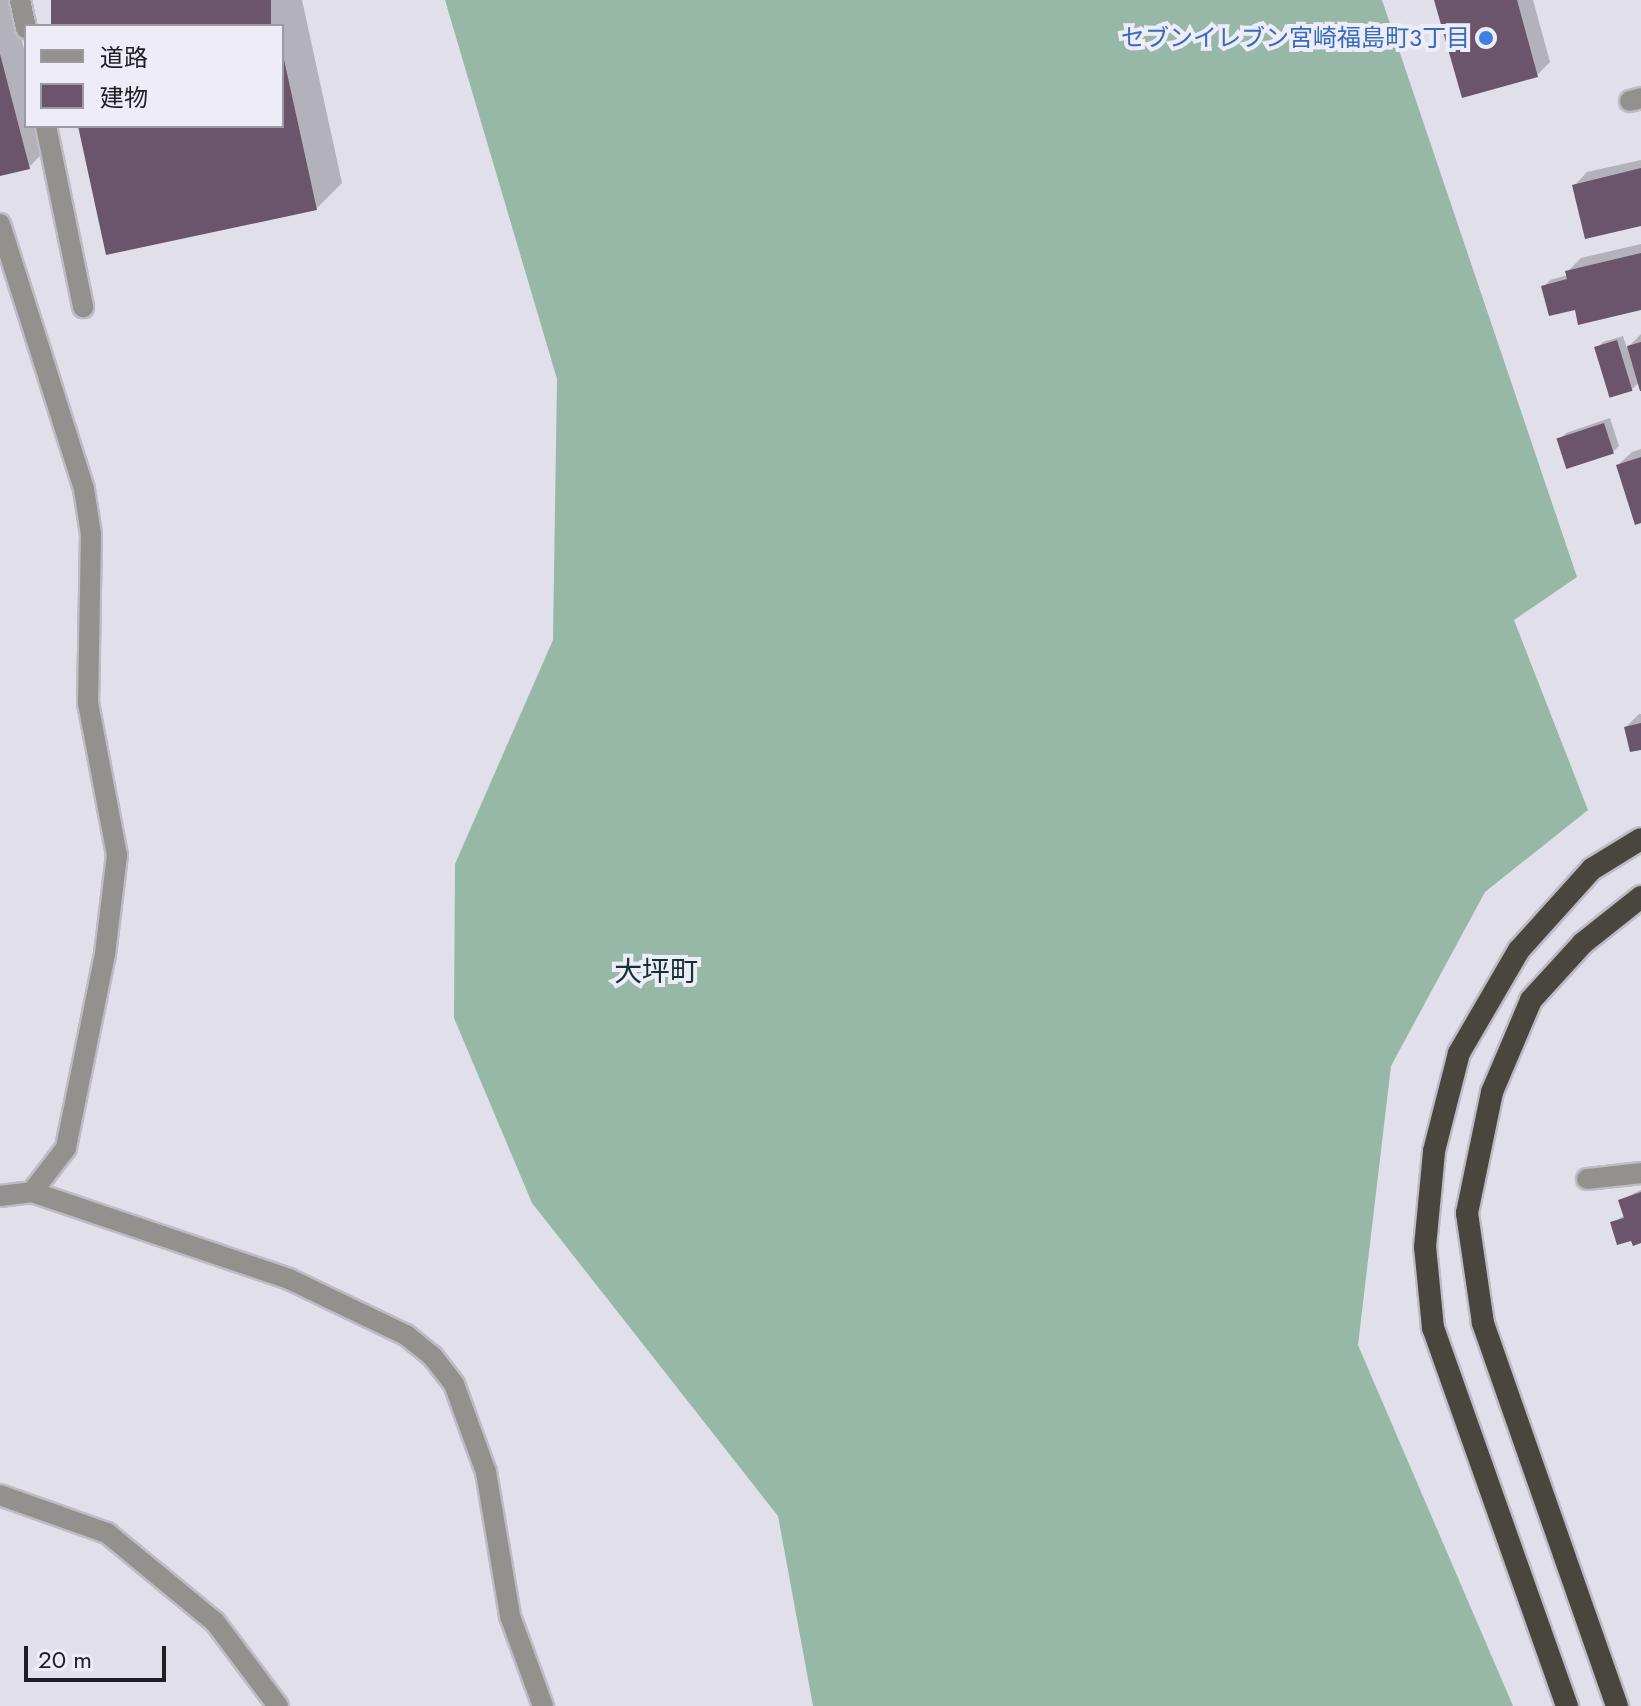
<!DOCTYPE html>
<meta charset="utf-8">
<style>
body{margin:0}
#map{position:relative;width:1641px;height:1706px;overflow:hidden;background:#e0dfea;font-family:Jost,"Noto Sans JP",sans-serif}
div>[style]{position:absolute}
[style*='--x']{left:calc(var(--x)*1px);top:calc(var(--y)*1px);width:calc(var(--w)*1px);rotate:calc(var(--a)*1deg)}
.forest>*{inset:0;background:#97b8a6}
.shadow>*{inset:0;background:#0003}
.building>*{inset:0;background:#6b556a;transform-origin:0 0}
.roads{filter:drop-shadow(2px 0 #bdbcc6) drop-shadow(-2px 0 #bdbcc6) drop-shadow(0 2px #bdbcc6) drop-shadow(0 -2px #bdbcc6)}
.service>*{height:20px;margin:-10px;padding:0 10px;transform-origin:10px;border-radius:10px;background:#93918d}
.minor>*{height:20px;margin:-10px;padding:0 10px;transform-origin:10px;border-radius:10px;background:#93918d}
.trunk>*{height:22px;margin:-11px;padding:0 11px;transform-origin:11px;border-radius:11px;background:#49463e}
.dots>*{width:22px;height:22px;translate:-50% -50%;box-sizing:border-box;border:4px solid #edecf7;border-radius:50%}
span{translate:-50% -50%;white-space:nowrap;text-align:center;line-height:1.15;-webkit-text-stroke:8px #edecf7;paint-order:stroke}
.shop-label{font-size:24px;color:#366cbe}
.right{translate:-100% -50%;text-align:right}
.quarter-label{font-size:28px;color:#103231}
.legend{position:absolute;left:24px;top:24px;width:260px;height:104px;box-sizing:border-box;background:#edecf7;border:2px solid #9b9aa2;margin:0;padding:10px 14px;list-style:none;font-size:24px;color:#1f1e23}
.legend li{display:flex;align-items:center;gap:16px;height:40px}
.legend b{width:40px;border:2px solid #9b9aa2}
.scale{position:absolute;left:24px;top:1646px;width:142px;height:36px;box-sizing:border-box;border:4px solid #1f1e23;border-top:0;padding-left:10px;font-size:24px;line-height:28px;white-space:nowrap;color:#1f1e23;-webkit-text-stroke:6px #edecf7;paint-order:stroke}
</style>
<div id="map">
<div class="forest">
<div style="clip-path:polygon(445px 0,1382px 0,1577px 577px,1514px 620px,1588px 810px,1485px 892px,1391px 1066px,1358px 1345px,1513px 1706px,813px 1706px,778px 1516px,532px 1203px,454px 1018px,455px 864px,553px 640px,557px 379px)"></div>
</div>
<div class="shadow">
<div style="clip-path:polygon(0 0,12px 0,26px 57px,26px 126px,43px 126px,49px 147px,29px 167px,0 174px)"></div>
<div style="clip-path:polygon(53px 0,302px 0,342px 183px,316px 209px,80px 126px,282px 126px,282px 26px,58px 26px)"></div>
<div style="clip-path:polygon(1436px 0,1533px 0,1550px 62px,1537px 75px)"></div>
<div style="clip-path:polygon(1641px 160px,1641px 224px,1574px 186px,1587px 172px)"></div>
<div style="clip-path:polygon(1641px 244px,1641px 307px,1544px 286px,1550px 280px,1568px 275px,1568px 271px,1581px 258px)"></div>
<div style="clip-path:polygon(1641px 334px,1641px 386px,1640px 382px,1632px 389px,1597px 348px,1603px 342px,1623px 336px,1627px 348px)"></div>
<div style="clip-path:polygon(1610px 418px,1619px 446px,1613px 452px,1560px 439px,1566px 433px)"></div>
<div style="clip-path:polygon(1641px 449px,1641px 521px,1618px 465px,1632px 452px)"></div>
<div style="clip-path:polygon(1639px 714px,1641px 714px,1641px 748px,1626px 727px)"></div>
<div style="clip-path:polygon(1641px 1190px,1641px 1241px,1612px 1223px,1625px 1215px,1620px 1200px)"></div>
</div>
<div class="building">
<div style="left:51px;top:0;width:220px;height:26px"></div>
<div style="clip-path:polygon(1434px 0,1517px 0,1538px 77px,1462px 98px)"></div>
<div style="clip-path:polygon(0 54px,30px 169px,0 176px)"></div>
<div style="clip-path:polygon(283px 55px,317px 210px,106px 255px,78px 126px,282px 126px)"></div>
<div style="clip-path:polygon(1641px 168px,1641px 226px,1585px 239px,1572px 185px)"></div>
<div style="clip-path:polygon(1641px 253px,1641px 310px,1578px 325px,1575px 310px,1549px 316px,1541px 286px,1567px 279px,1565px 271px)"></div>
<div style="left:1617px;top:340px;width:53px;height:24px;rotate:73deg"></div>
<div style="clip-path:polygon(1641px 342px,1641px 391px,1640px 391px,1627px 346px)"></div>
<div style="left:1604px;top:423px;width:32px;height:50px;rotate:72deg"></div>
<div style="clip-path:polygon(1641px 457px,1641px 523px,1635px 525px,1616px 465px)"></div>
<div style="clip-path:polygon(1641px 723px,1641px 750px,1630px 752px,1624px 727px)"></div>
<div style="clip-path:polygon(1641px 1192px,1641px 1243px,1633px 1246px,1631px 1241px,1617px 1245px,1610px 1222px,1624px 1218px,1618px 1200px)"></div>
</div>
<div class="roads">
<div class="service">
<div style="--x:20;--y:0;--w:29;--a:78"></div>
<div style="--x:1630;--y:101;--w:11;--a:-15"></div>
<div style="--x:46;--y:126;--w:185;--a:78.4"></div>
<div style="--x:1587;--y:1179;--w:54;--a:-6.3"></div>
</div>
<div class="minor">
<div style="--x:0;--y:224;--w:278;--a:72.4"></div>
<div style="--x:84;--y:489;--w:46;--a:81.2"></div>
<div style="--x:91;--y:534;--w:169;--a:91"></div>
<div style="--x:88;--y:703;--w:155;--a:79.2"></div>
<div style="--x:117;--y:855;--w:100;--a:96.9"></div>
<div style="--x:105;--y:954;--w:198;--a:101.4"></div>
<div style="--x:66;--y:1148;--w:56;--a:127.7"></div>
<div style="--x:0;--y:1196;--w:32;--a:-7"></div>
<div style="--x:32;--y:1192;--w:271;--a:18.7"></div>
<div style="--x:289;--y:1279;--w:130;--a:25.6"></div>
<div style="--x:406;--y:1335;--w:35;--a:39"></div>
<div style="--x:433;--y:1357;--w:34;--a:52"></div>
<div style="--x:454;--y:1384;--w:94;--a:70"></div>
<div style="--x:486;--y:1472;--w:146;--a:80.5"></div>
<div style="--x:510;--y:1616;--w:96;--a:69.9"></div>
<div style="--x:0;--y:1495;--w:114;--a:19.6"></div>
<div style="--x:107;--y:1533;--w:140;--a:39.5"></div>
<div style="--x:215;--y:1622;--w:105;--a:53.1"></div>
</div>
<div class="trunk">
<div style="--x:1567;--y:1706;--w:401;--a:-109.5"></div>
<div style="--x:1433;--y:1328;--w:81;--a:-95.6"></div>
<div style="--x:1425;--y:1247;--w:96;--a:-84.6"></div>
<div style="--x:1434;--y:1151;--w:101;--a:-75.7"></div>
<div style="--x:1459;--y:1053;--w:119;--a:-59.8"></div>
<div style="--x:1519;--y:950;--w:109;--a:-48"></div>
<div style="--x:1592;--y:869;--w:57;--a:-31.5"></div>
<div style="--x:1617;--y:1706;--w:406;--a:-109.3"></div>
<div style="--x:1483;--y:1323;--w:111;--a:-98.3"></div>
<div style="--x:1467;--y:1213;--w:124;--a:-78.3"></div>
<div style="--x:1492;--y:1092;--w:100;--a:-67"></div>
<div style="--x:1531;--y:1000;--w:77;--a:-47.6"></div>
<div style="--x:1583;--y:943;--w:74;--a:-38.4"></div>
</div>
</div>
<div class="dots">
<div style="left:1486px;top:38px;background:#3f7fe0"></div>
</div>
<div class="shop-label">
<span class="right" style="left:1470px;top:38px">セブンイレブン宮崎福島町3丁目</span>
</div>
<div class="quarter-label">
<span style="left:656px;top:972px">大坪町</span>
</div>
<ul class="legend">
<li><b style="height:10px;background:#93918d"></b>道路</li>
<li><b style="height:22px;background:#6b556a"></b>建物</li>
</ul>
<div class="scale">20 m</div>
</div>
